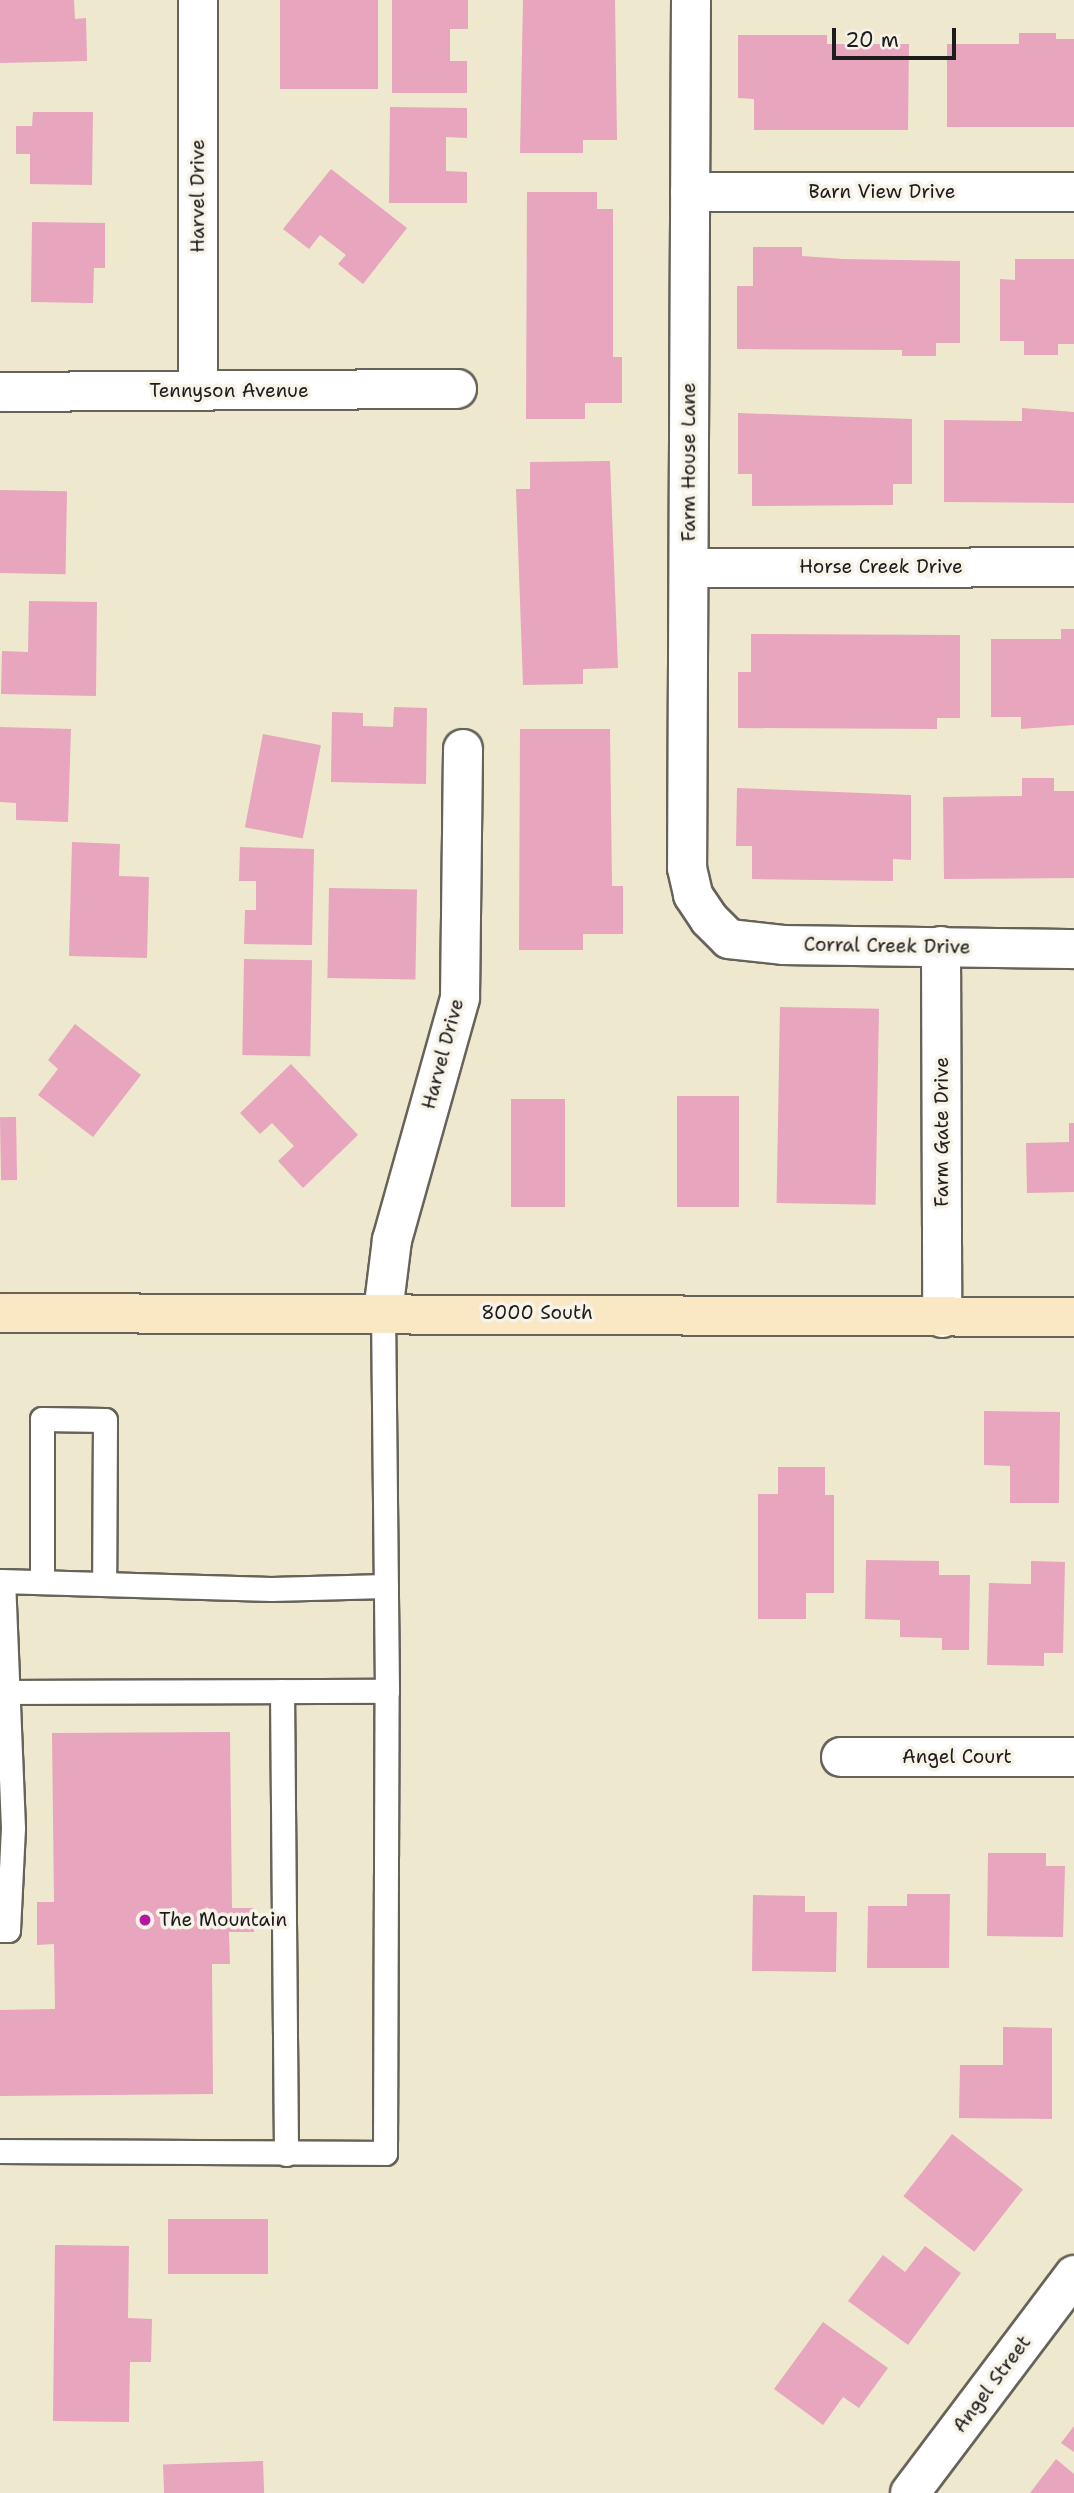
<!DOCTYPE html>
<style>
body{margin:0}
#map{position:relative;width:1074px;height:2493px;overflow:hidden;background:#eee8ce;font-family:"Shantell Sans",sans-serif}
div>[style]{position:absolute}
[style*='--x']{left:calc(var(--x)*1px);top:calc(var(--y)*1px);width:calc(var(--w)*1px);rotate:calc(var(--a)*1deg)}
.building>*{inset:0;background:#e7a5be;transform-origin:0 0}
.roads{filter:drop-shadow(2px 0 #66635a) drop-shadow(-2px 0 #66635a) drop-shadow(0 2px #66635a) drop-shadow(0 -2px #66635a)}
.lane>*{height:23px;margin:-11.5px;padding:0 11.5px;transform-origin:11.5px;border-radius:11.5px;background:#fff}
.street>*{height:38px;margin:-19px;padding:0 19px;transform-origin:19px;border-radius:19px;background:#fff}
.secondary>*{height:38px;margin:-19px;padding:0 19px;transform-origin:19px;border-radius:19px;background:#fae7c3}
.dots>*{width:19px;height:19px;translate:-50% -50%;box-sizing:border-box;border:4px solid #f7f3e8;border-radius:50%}
span{translate:-50% -50%;white-space:nowrap;text-align:center;line-height:1.15;-webkit-text-stroke:7px #f7f3e8;paint-order:stroke}
.street-label{font-size:19px;color:#1c1c1c}
.poi-label{font-size:19px;color:#1c1c1c}
.left{translate:0 -50%;text-align:left}
.scale{position:absolute;left:832px;top:28px;width:124px;height:32px;box-sizing:border-box;border:4px solid #1c1c1c;border-top:0;padding-left:9px;font-size:21px;line-height:24px;white-space:nowrap;color:#1c1c1c;-webkit-text-stroke:5px #f7f3e8;paint-order:stroke}
</style>
<div id="map">
<div class="building">
<div style="clip-path:polygon(0 0,74px 0,75px 19px,86px 18px,87px 61px,0 63px)"></div>
<div style="left:280px;top:0;width:98px;height:89px"></div>
<div style="clip-path:polygon(392px 0,468px 0,468px 29px,450px 29px,450px 61px,467px 61px,467px 93px,392px 93px)"></div>
<div style="clip-path:polygon(523px 0,615px 0,617px 140px,583px 140px,583px 153px,520px 153px)"></div>
<div style="clip-path:polygon(1019px 33px,1056px 33px,1056px 39px,1074px 39px,1074px 127px,947px 127px,947px 44px,1019px 44px)"></div>
<div style="clip-path:polygon(738px 35px,827px 35px,827px 44px,909px 44px,908px 130px,754px 130px,754px 99px,738px 98px)"></div>
<div style="clip-path:polygon(390px 107px,467px 108px,467px 138px,446px 137px,446px 171px,467px 172px,467px 203px,389px 203px)"></div>
<div style="clip-path:polygon(33px 112px,93px 112px,92px 185px,30px 184px,30px 154px,16px 154px,16px 126px,32px 126px)"></div>
<div style="clip-path:polygon(331px 169px,407px 228px,363px 284px,338px 264px,346px 255px,320px 235px,309px 249px,283px 229px)"></div>
<div style="clip-path:polygon(527px 192px,597px 192px,597px 209px,613px 209px,613px 357px,622px 357px,622px 403px,585px 403px,585px 419px,526px 419px)"></div>
<div style="clip-path:polygon(32px 222px,105px 223px,105px 268px,94px 268px,93px 303px,31px 302px)"></div>
<div style="clip-path:polygon(753px 247px,802px 247px,802px 256px,843px 259px,960px 261px,960px 343px,936px 343px,936px 356px,902px 356px,902px 350px,737px 349px,737px 286px,753px 286px)"></div>
<div style="clip-path:polygon(1015px 259px,1074px 259px,1074px 344px,1058px 344px,1058px 355px,1024px 355px,1024px 341px,1000px 341px,1000px 279px,1015px 280px)"></div>
<div style="clip-path:polygon(1022px 408px,1074px 412px,1074px 503px,944px 502px,944px 420px,1022px 421px)"></div>
<div style="clip-path:polygon(738px 413px,912px 419px,912px 484px,893px 484px,893px 505px,752px 506px,752px 474px,738px 474px)"></div>
<div style="clip-path:polygon(610px 461px,618px 668px,583px 669px,583px 684px,523px 685px,516px 489px,530px 489px,530px 462px)"></div>
<div style="left:0;top:490px;width:67px;height:83px;rotate:1deg"></div>
<div style="clip-path:polygon(29px 601px,97px 602px,96px 696px,1px 694px,2px 651px,28px 652px)"></div>
<div style="clip-path:polygon(1061px 629px,1074px 629px,1074px 725px,1021px 729px,1021px 717px,991px 717px,991px 639px,1061px 639px)"></div>
<div style="clip-path:polygon(751px 634px,960px 635px,960px 718px,937px 718px,937px 729px,738px 728px,738px 672px,751px 672px)"></div>
<div style="clip-path:polygon(394px 707px,427px 708px,426px 784px,331px 782px,332px 712px,363px 713px,363px 726px,393px 727px)"></div>
<div style="clip-path:polygon(0 727px,71px 729px,68px 822px,16px 820px,16px 803px,0 802px)"></div>
<div style="clip-path:polygon(520px 729px,610px 729px,612px 886px,623px 886px,623px 934px,583px 934px,583px 950px,519px 950px)"></div>
<div style="left:263px;top:734px;width:59px;height:95px;rotate:11deg"></div>
<div style="clip-path:polygon(1022px 778px,1054px 778px,1054px 791px,1074px 791px,1074px 878px,944px 879px,943px 797px,1022px 796px)"></div>
<div style="clip-path:polygon(737px 788px,911px 795px,911px 860px,893px 859px,893px 881px,752px 879px,752px 846px,736px 846px)"></div>
<div style="clip-path:polygon(72px 842px,120px 844px,119px 876px,149px 877px,147px 958px,69px 956px)"></div>
<div style="clip-path:polygon(240px 847px,314px 849px,312px 945px,244px 944px,245px 910px,256px 910px,256px 881px,239px 881px)"></div>
<div style="left:329px;top:888px;width:88px;height:90px;rotate:1deg"></div>
<div style="left:244px;top:959px;width:68px;height:96px;rotate:1deg"></div>
<div style="left:780px;top:1007px;width:99px;height:196px;rotate:1deg"></div>
<div style="clip-path:polygon(75px 1024px,141px 1075px,93px 1137px,38px 1095px,58px 1069px,48px 1060px)"></div>
<div style="clip-path:polygon(291px 1064px,358px 1135px,303px 1188px,278px 1161px,294px 1146px,272px 1123px,260px 1134px,240px 1113px)"></div>
<div style="left:677px;top:1096px;width:62px;height:111px"></div>
<div style="left:511px;top:1099px;width:54px;height:108px"></div>
<div style="left:16px;top:1117px;width:63px;height:16px;rotate:89deg"></div>
<div style="clip-path:polygon(1069px 1123px,1074px 1123px,1074px 1192px,1027px 1193px,1026px 1143px,1069px 1142px)"></div>
<div style="clip-path:polygon(984px 1411px,1060px 1412px,1059px 1503px,1010px 1503px,1010px 1466px,984px 1465px)"></div>
<div style="clip-path:polygon(778px 1467px,825px 1467px,825px 1495px,834px 1495px,834px 1593px,806px 1593px,806px 1619px,758px 1619px,758px 1494px,778px 1494px)"></div>
<div style="clip-path:polygon(866px 1560px,939px 1561px,939px 1575px,970px 1575px,969px 1650px,942px 1650px,942px 1638px,900px 1637px,900px 1620px,865px 1619px)"></div>
<div style="clip-path:polygon(1031px 1561px,1065px 1562px,1063px 1653px,1044px 1653px,1044px 1666px,987px 1665px,989px 1583px,1031px 1584px)"></div>
<div style="clip-path:polygon(230px 1732px,232px 1908px,254px 1908px,254px 1932px,229px 1932px,230px 1964px,212px 1964px,213px 2094px,0 2096px,0 2010px,55px 2009px,54px 1944px,37px 1945px,37px 1902px,54px 1902px,52px 1733px)"></div>
<div style="clip-path:polygon(988px 1853px,1046px 1853px,1046px 1866px,1065px 1866px,1063px 1937px,987px 1936px)"></div>
<div style="clip-path:polygon(907px 1894px,950px 1894px,949px 1968px,867px 1968px,868px 1906px,907px 1906px)"></div>
<div style="clip-path:polygon(753px 1895px,805px 1896px,805px 1912px,837px 1912px,836px 1972px,752px 1971px)"></div>
<div style="clip-path:polygon(1003px 2027px,1052px 2028px,1052px 2119px,959px 2118px,960px 2065px,1003px 2065px)"></div>
<div style="left:952px;top:2134px;width:90px;height:79px;rotate:38deg"></div>
<div style="left:268px;top:2219px;width:55px;height:100px;rotate:90deg"></div>
<div style="clip-path:polygon(55px 2245px,129px 2246px,128px 2318px,152px 2319px,151px 2362px,130px 2362px,129px 2422px,53px 2421px)"></div>
<div style="clip-path:polygon(925px 2246px,961px 2273px,908px 2345px,848px 2301px,883px 2255px,905px 2272px)"></div>
<div style="clip-path:polygon(823px 2322px,888px 2368px,859px 2408px,843px 2397px,823px 2425px,774px 2389px)"></div>
<div style="clip-path:polygon(1074px 2426px,1074px 2452px,1061px 2443px)"></div>
<div style="clip-path:polygon(1056px 2459px,1074px 2474px,1074px 2493px,1030px 2493px)"></div>
<div style="left:263px;top:2461px;width:32px;height:100px;rotate:88deg"></div>
</div>
<div class="roads">
<div class="lane">
<div style="--x:0;--y:1581;--w:271;--a:1.7"></div>
<div style="--x:271;--y:1589;--w:115;--a:-1.5"></div>
<div style="--x:42;--y:1582;--w:163;--a:-90"></div>
<div style="--x:42;--y:1419;--w:63;--a:0.9"></div>
<div style="--x:105;--y:1420;--w:164;--a:90.3"></div>
<div style="--x:282;--y:1691;--w:463;--a:89.5"></div>
<div style="--x:8;--y:1692;--w:379;--a:-0.2"></div>
<div style="--x:387;--y:1691;--w:379;--a:-90.6"></div>
<div style="--x:0;--y:1930;--w:8;--a:0"></div>
<div style="--x:8;--y:1930;--w:102;--a:-87.2"></div>
<div style="--x:13;--y:1828;--w:247;--a:-92.3"></div>
<div style="--x:0;--y:2151;--w:385;--a:0.3"></div>
<div style="--x:385;--y:2153;--w:462;--a:-89.8"></div>
</div>
<div class="street">
<div style="--x:691;--y:0;--w:868;--a:90.26"></div>
<div style="--x:687;--y:868;--w:28;--a:77"></div>
<div style="--x:693;--y:895;--w:29;--a:56"></div>
<div style="--x:709;--y:919;--w:28;--a:45"></div>
<div style="--x:729;--y:939;--w:54;--a:6.3"></div>
<div style="--x:783;--y:945;--w:291;--a:0.8"></div>
<div style="--x:690;--y:192;--w:384;--a:0"></div>
<div style="--x:198;--y:391;--w:391;--a:-90"></div>
<div style="--x:0;--y:392;--w:457;--a:-0.4"></div>
<div style="--x:689;--y:568;--w:385;--a:-0.1"></div>
<div style="--x:941;--y:946;--w:372;--a:89.8"></div>
<div style="--x:383;--y:1312;--w:73;--a:-82.9"></div>
<div style="--x:392;--y:1240;--w:251;--a:-74.3"></div>
<div style="--x:460;--y:998;--w:249;--a:-89.3"></div>
<div style="--x:841;--y:1757;--w:233;--a:0"></div>
<div style="--x:910;--y:2493;--w:273;--a:-53"></div>
</div>
<div class="secondary">
<div style="--x:0;--y:1313;--w:1074;--a:0.21"></div>
</div>
</div>
<div class="dots">
<div style="left:145px;top:1920px;background:#b5179e"></div>
</div>
<div class="street-label">
<span style="left:882px;top:192px">Barn View Drive</span>
<span style="left:198px;top:196px;rotate:-90deg">Harvel Drive</span>
<span style="left:229px;top:391px">Tennyson Avenue</span>
<span style="left:689px;top:462px;rotate:-90deg">Farm House Lane</span>
<span style="left:881px;top:567px">Horse Creek Drive</span>
<span style="left:887px;top:946px;rotate:1deg">Corral Creek Drive</span>
<span style="left:443px;top:1054px;rotate:-75deg">Harvel Drive</span>
<span style="left:942px;top:1132px;rotate:-90deg">Farm Gate Drive</span>
<span style="left:537px;top:1313px">8000 South</span>
<span style="left:957px;top:1757px">Angel Court</span>
<span style="left:992px;top:2384px;rotate:-53deg">Angel Street</span>
</div>
<div class="poi-label">
<span class="left" style="left:159px;top:1920px">The Mountain</span>
</div>
<div class="scale">20 m</div>
</div>
